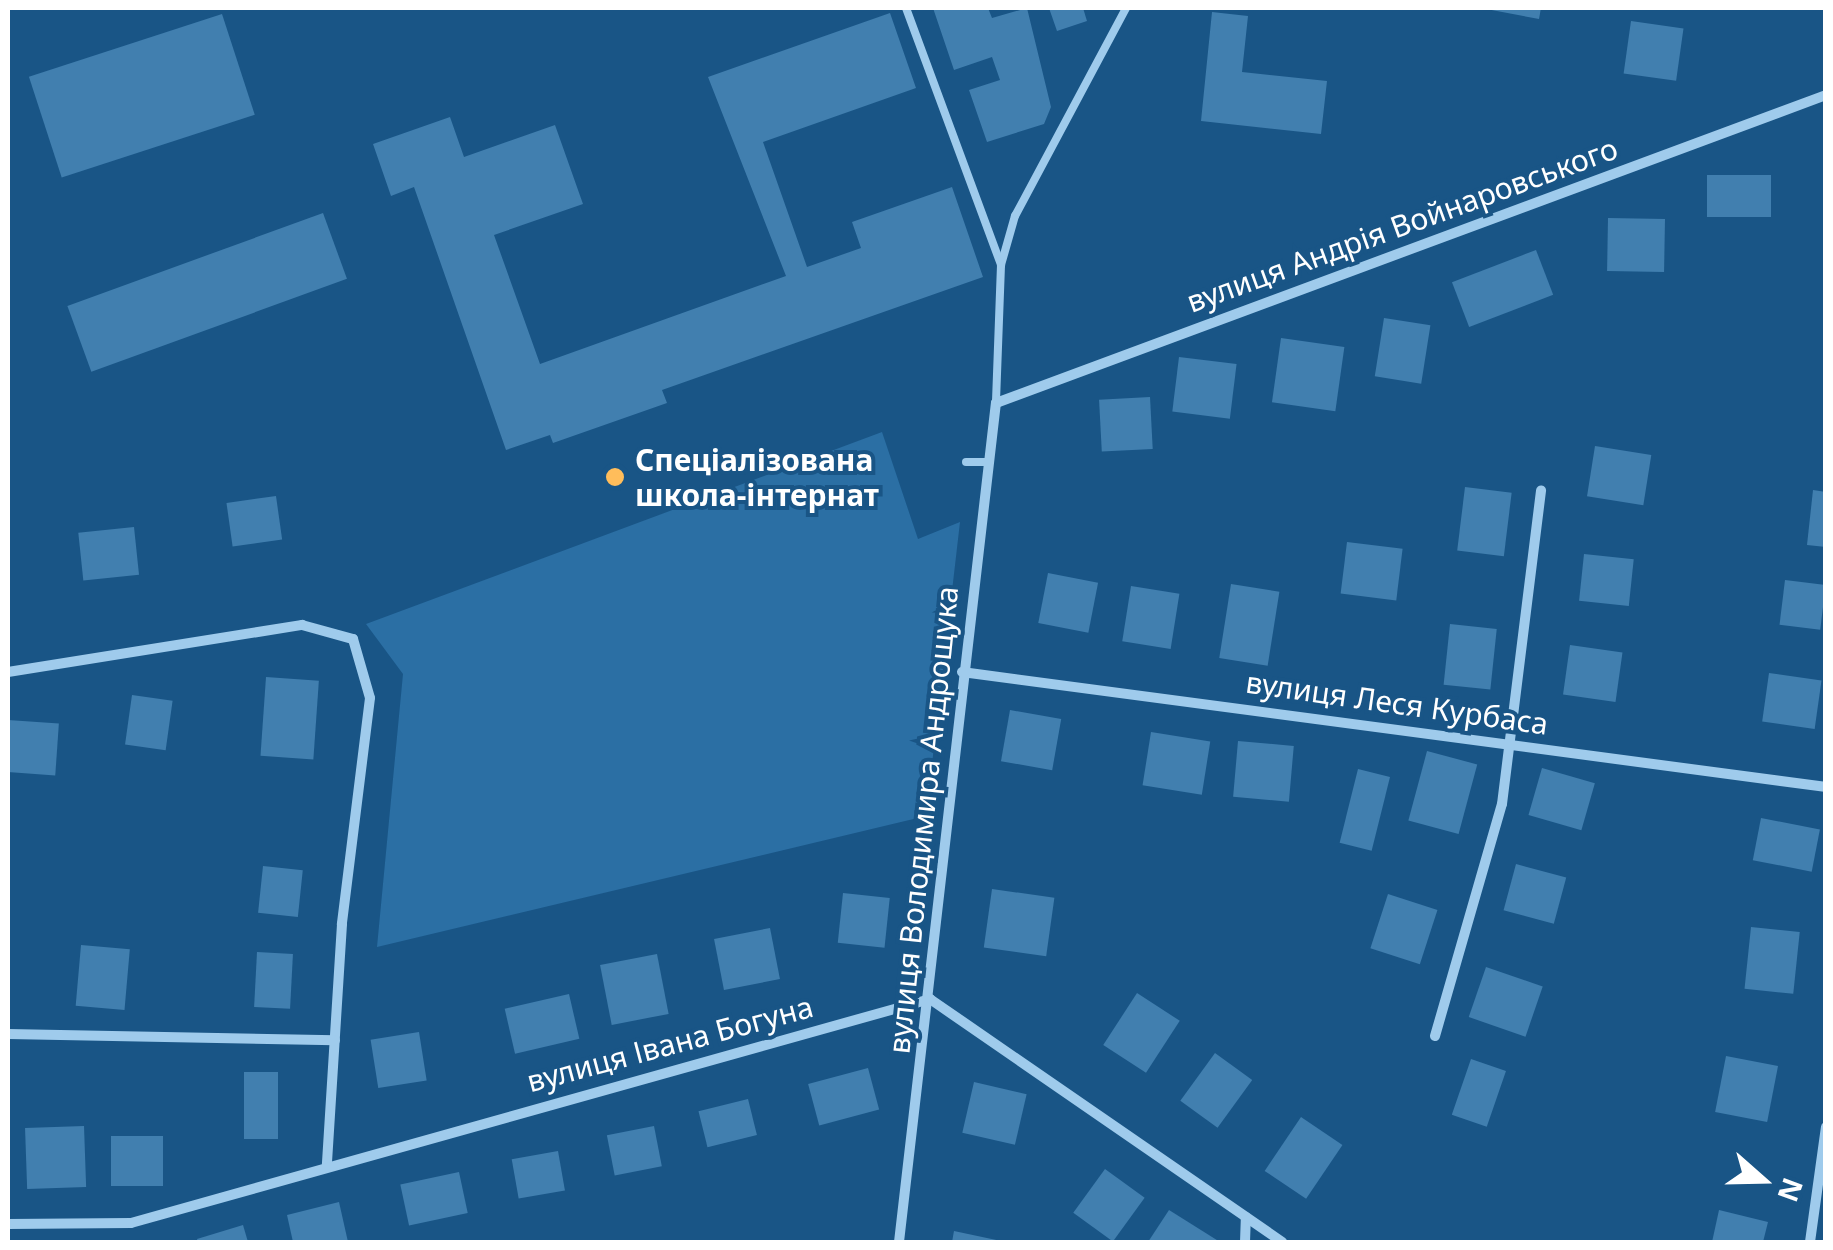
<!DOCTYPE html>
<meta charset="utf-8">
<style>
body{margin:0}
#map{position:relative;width:1833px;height:1250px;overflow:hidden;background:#195586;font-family:"Noto Sans",sans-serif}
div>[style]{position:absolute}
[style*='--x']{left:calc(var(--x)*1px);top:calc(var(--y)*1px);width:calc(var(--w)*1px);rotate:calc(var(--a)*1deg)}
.green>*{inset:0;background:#2b6fa4}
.building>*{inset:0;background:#417faf;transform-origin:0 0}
.lane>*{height:8px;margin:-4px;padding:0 4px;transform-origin:4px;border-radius:4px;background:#9fcbec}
.street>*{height:10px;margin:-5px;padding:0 5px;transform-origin:5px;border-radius:5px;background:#9fcbec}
.dots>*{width:28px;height:28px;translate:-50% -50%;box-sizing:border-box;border:5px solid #195586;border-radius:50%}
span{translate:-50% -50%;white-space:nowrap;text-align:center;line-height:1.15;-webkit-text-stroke:8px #195586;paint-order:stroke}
.street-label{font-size:30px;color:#fff}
.poi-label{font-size:30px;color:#fff;font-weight:700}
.left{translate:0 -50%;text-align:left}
.frame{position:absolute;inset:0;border:10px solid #fff;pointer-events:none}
.north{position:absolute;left:1713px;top:1130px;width:100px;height:100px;-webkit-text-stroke:8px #195586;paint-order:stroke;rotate:110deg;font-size:28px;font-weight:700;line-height:40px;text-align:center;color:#fff}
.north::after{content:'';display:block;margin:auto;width:35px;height:45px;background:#fff;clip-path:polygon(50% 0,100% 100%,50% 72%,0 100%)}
</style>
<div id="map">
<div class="green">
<div style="clip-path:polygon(882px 432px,918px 539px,960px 522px,926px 816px,377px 947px,403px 674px,366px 624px)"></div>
</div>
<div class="building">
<div style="clip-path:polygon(933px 8px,988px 8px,992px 18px,1027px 8px,1051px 107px,1044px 124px,987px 142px,969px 90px,1000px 80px,992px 57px,954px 70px)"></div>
<div style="clip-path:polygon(1049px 8px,1083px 8px,1087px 21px,1057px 31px)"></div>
<div style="clip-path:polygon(1481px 8px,1541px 8px,1539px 19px)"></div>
<div style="clip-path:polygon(1212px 12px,1248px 16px,1242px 72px,1327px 81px,1321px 134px,1201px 121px)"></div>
<div style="clip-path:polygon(890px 13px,916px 88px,763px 142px,807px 267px,861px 248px,852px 222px,952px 187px,983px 277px,662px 390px,667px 403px,553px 443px,550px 435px,506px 450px,414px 187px,391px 196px,373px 144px,450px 117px,464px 157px,555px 125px,583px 204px,494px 235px,540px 364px,786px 276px,708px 77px)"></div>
<div style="left:222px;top:14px;width:106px;height:203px;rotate:72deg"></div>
<div style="left:1631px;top:21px;width:53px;height:53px;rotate:8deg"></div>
<div style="left:1707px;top:175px;width:64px;height:42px"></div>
<div style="left:323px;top:213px;width:70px;height:272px;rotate:70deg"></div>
<div style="left:1608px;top:218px;width:57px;height:53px;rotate:1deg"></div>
<div style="left:1536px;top:250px;width:48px;height:90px;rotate:69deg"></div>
<div style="left:1384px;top:318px;width:47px;height:59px;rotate:9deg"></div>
<div style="left:1281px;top:338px;width:64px;height:65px;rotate:8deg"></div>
<div style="left:1179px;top:357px;width:58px;height:55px;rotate:7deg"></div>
<div style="left:1150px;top:397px;width:52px;height:51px;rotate:87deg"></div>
<div style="left:1595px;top:446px;width:57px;height:51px;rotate:9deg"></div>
<div style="left:1465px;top:487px;width:47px;height:64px;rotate:7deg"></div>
<div style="clip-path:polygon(1813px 490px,1826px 492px,1826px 547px,1807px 545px)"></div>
<div style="left:276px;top:496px;width:44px;height:50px;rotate:82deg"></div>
<div style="left:134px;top:527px;width:48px;height:56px;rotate:84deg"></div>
<div style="left:1347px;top:542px;width:56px;height:52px;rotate:7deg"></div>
<div style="left:1584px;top:554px;width:50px;height:47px;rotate:6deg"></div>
<div style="left:1048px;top:573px;width:51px;height:51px;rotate:11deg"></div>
<div style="left:1785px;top:580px;width:41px;height:45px;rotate:7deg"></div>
<div style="left:1231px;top:584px;width:49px;height:75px;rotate:9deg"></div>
<div style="left:1131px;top:586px;width:49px;height:56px;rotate:9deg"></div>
<div style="left:1450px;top:624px;width:47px;height:61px;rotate:6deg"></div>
<div style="left:1570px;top:645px;width:53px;height:50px;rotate:8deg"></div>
<div style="left:1769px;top:673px;width:53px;height:49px;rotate:8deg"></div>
<div style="left:266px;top:677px;width:53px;height:79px;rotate:4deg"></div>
<div style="left:132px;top:695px;width:41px;height:50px;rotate:8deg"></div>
<div style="left:1010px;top:710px;width:52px;height:52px;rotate:10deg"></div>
<div style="left:8px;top:720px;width:51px;height:52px;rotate:4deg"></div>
<div style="left:1151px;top:732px;width:60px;height:54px;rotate:9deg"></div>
<div style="left:1238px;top:741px;width:56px;height:56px;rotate:5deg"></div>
<div style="left:1427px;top:751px;width:52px;height:72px;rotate:15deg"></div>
<div style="left:1542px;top:768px;width:55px;height:49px;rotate:16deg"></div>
<div style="left:1358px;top:769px;width:33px;height:76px;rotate:14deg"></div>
<div style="left:1761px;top:818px;width:60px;height:43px;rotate:11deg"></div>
<div style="left:1516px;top:864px;width:52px;height:48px;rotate:15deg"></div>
<div style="left:263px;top:866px;width:40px;height:47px;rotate:6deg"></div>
<div style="left:992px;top:889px;width:63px;height:59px;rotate:8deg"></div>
<div style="left:843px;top:893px;width:47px;height:50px;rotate:6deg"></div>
<div style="left:1388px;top:894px;width:52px;height:57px;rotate:18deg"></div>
<div style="left:1751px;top:927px;width:49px;height:62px;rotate:6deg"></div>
<div style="left:770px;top:928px;width:52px;height:57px;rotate:79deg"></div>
<div style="left:81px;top:945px;width:49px;height:61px;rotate:5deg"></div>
<div style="left:257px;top:952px;width:36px;height:55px;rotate:3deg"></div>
<div style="left:657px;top:954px;width:61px;height:58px;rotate:79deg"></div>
<div style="left:1486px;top:967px;width:60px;height:53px;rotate:19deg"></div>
<div style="left:1137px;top:993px;width:51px;height:62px;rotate:33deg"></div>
<div style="left:569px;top:994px;width:46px;height:66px;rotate:77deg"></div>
<div style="left:419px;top:1032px;width:49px;height:49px;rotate:81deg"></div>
<div style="left:1215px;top:1053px;width:46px;height:59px;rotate:36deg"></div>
<div style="left:1726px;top:1056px;width:53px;height:57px;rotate:11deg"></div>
<div style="left:1471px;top:1059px;width:37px;height:59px;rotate:19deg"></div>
<div style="left:868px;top:1068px;width:43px;height:62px;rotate:75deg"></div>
<div style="left:244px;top:1072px;width:34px;height:67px"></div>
<div style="left:974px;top:1082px;width:54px;height:52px;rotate:13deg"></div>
<div style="left:748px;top:1099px;width:37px;height:51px;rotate:76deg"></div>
<div style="left:1301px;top:1117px;width:50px;height:65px;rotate:34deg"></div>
<div style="left:84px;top:1126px;width:61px;height:59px;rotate:88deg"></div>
<div style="left:654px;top:1126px;width:41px;height:48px;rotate:79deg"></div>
<div style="left:111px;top:1136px;width:52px;height:50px"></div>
<div style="left:558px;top:1151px;width:40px;height:47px;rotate:80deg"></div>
<div style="left:1105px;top:1169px;width:49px;height:54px;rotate:36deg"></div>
<div style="left:459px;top:1172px;width:42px;height:60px;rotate:78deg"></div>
<div style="clip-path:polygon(339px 1202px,348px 1242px,293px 1242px,287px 1215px)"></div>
<div style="clip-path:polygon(1169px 1210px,1220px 1242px,1148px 1242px)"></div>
<div style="clip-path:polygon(1719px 1210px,1768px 1222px,1763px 1242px,1712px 1242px)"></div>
<div style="clip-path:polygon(243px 1225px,248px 1242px,198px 1242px,197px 1239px)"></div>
<div style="clip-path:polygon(954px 1231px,1001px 1241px,1001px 1242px,952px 1242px)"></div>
</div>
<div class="lane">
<div style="--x:906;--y:8;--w:274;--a:69.7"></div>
<div style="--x:1001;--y:265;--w:138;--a:92.1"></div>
<div style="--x:1001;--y:265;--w:51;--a:-74.1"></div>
<div style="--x:1015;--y:216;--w:236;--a:-61.9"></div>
<div style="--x:966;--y:462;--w:22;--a:0"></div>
</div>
<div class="street">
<div style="--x:8;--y:672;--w:298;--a:-9.1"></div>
<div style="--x:302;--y:625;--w:53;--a:15.4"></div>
<div style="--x:353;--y:639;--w:61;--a:73.9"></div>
<div style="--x:370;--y:698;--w:228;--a:97.1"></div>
<div style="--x:342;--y:924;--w:241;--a:93.6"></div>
<div style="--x:962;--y:672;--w:872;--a:7.58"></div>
<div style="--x:8;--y:1034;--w:327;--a:1.1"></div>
<div style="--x:1435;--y:1036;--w:241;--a:-73.9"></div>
<div style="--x:1502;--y:804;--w:316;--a:-82.9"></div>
<div style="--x:8;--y:1224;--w:123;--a:-0.5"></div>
<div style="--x:131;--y:1223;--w:830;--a:-15.66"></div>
<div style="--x:930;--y:999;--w:428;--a:34.6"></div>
<div style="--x:899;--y:1242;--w:845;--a:-83.41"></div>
<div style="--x:996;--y:403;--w:885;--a:-20.36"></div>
<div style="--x:1245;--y:1242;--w:25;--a:-88"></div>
<div style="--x:1810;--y:1242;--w:116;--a:-82.1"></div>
</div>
<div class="dots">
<div style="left:615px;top:477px;background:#ffbd5b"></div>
</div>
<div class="street-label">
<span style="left:1402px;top:225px;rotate:-20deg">вулиця Андрія Войнаровського</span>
<span style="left:1397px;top:703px;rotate:8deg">вулиця Леся Курбаса</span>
<span style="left:923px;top:820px;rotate:-84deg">вулиця Володимира Андрощука</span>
<span style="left:670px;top:1044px;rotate:-15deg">вулиця Івана Богуна</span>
</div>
<div class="poi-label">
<span class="left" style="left:635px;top:477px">Спеціалізована<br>школа-інтернат</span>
</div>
<div class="frame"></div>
<div class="north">N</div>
</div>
